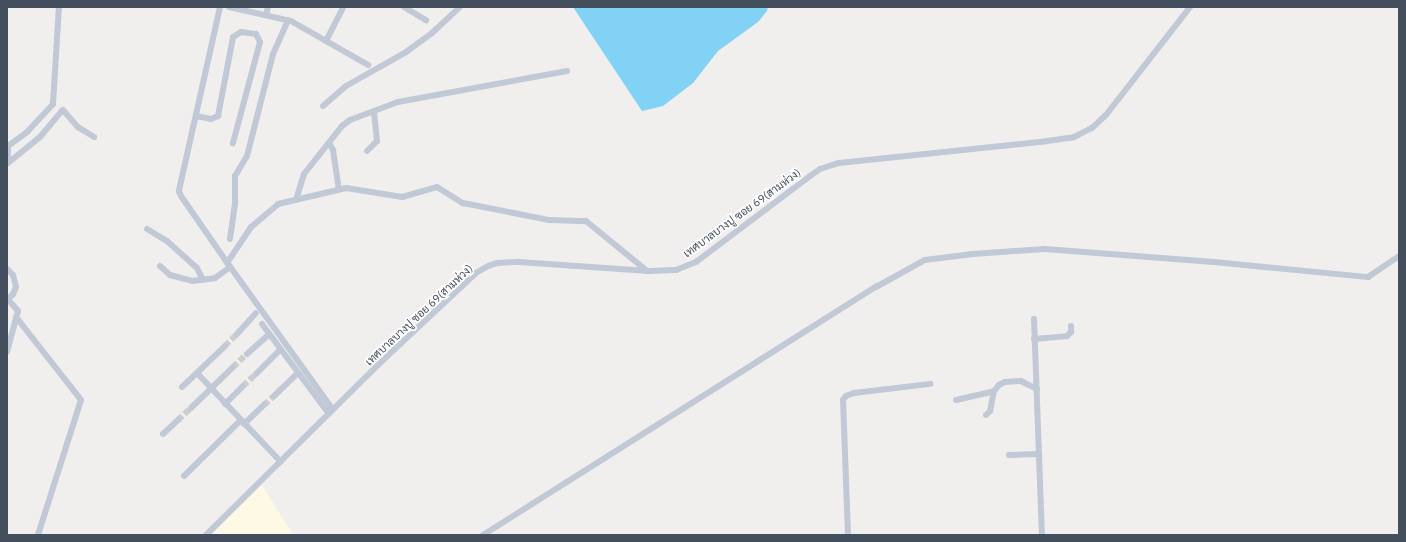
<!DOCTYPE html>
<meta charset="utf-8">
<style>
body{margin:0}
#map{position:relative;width:1406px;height:542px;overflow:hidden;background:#f1eeee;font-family:"IBM Plex Sans",Sarabun,sans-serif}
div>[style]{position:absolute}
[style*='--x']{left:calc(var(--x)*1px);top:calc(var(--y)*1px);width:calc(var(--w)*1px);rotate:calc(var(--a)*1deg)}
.commercial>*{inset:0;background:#fef9e5}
.water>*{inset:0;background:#81d2f4}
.minor-tunnel>*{height:6px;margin-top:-3px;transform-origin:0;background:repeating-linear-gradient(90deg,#ceced1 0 6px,transparent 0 9px)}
.minor>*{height:6px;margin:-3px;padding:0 3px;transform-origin:3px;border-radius:3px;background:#c0c9d5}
span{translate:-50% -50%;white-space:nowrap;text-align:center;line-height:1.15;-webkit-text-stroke:3.5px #fff;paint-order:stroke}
.street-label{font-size:11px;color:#444f5d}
.frame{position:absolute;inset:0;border:8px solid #444f5d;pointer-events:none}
</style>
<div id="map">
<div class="commercial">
<div style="clip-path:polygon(262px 485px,293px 535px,211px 535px)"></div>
</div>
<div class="water">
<div style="clip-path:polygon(573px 7px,768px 7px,767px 11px,758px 22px,718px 51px,693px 83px,663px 106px,642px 111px)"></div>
</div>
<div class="minor-tunnel">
<div style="--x:225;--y:346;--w:17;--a:-45"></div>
<div style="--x:233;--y:367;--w:19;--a:-43"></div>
<div style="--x:243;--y:386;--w:18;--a:-43"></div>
<div style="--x:264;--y:405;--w:13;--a:-42"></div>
<div style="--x:178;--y:420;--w:18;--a:-43"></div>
</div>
<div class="minor">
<div style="--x:220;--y:7;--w:189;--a:102.6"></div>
<div style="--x:179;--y:191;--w:5;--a:68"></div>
<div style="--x:181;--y:196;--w:79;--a:55.3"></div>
<div style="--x:226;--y:261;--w:183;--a:54.3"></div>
<div style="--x:229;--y:7;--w:64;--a:12.7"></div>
<div style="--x:291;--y:21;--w:89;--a:29.7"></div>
<div style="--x:404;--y:7;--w:26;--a:31"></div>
<div style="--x:266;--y:15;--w:8;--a:-76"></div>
<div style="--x:326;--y:41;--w:38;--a:-63"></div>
<div style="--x:323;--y:106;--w:30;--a:-41"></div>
<div style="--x:346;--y:86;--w:69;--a:-29.5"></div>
<div style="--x:406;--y:52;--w:32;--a:-36"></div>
<div style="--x:432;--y:33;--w:38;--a:-43"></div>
<div style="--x:196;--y:116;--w:15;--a:11"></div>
<div style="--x:211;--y:119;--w:8;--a:-23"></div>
<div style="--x:218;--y:116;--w:80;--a:-79.2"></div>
<div style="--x:233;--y:37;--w:9;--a:-32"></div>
<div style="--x:241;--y:32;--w:15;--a:8"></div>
<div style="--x:256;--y:34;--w:9;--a:63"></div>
<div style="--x:260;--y:42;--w:105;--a:105"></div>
<div style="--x:329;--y:143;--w:8;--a:60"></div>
<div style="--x:333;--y:150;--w:40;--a:81.5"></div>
<div style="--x:367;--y:151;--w:14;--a:-45"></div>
<div style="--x:377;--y:141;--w:30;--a:-96"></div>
<div style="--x:8;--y:163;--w:17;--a:-90"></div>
<div style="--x:8;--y:146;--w:24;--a:-36"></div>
<div style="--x:27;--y:132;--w:38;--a:-47"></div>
<div style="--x:53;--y:104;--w:97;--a:-86.5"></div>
<div style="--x:8;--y:163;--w:41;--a:-39.1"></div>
<div style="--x:40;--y:137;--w:35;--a:-50"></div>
<div style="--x:63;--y:110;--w:23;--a:49"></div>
<div style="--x:78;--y:127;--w:19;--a:32"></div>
<div style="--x:296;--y:200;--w:27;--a:-73"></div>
<div style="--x:304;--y:174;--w:61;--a:-51.6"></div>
<div style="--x:342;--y:126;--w:10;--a:-37"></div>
<div style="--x:350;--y:120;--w:51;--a:-20.6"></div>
<div style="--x:398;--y:102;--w:172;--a:-10.4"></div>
<div style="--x:147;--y:229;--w:23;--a:31"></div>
<div style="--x:167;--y:241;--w:40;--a:42"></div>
<div style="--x:197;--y:268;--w:13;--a:63"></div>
<div style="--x:230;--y:239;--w:36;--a:-82"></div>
<div style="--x:235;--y:203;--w:27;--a:-90"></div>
<div style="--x:235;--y:176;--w:23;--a:-59"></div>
<div style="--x:247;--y:156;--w:105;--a:-75.7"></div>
<div style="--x:273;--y:54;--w:37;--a:-66"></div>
<div style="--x:227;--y:263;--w:43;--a:-56.3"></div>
<div style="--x:251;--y:227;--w:35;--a:-40"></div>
<div style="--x:278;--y:204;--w:70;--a:-13.2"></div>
<div style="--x:346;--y:188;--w:57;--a:9.1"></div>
<div style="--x:402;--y:197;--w:36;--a:-16"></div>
<div style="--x:437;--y:187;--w:31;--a:32"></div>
<div style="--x:463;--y:203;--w:88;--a:11.2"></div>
<div style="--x:549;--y:220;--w:37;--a:2"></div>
<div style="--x:586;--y:221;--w:79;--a:39.3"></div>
<div style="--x:160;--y:266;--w:13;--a:42"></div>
<div style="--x:170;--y:275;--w:23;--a:15"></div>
<div style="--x:192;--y:281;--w:23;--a:-7"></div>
<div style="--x:215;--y:278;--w:19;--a:-36"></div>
<div style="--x:7;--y:269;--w:8;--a:45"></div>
<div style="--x:13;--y:275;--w:12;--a:76"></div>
<div style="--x:16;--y:287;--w:8;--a:113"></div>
<div style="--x:13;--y:294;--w:7;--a:135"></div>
<div style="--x:7;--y:298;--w:17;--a:50"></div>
<div style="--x:18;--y:311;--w:42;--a:105"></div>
<div style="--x:16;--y:317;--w:105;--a:51.9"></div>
<div style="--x:81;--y:400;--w:142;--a:107.7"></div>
<div style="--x:1034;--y:319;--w:216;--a:87.9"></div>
<div style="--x:262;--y:324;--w:112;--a:53.3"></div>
<div style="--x:237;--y:334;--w:28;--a:-48"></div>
<div style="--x:1034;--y:339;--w:33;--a:-5"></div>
<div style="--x:1067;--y:336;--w:6;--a:-45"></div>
<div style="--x:1071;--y:332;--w:6;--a:-90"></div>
<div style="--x:247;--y:354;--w:30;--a:-42"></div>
<div style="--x:197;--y:373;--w:122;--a:46.7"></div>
<div style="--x:256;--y:374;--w:34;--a:-45"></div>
<div style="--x:182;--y:387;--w:59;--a:-43.6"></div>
<div style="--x:274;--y:396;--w:33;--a:-44"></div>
<div style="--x:956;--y:400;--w:39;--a:-13"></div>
<div style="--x:994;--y:391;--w:8;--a:-50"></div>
<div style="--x:999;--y:385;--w:7;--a:-27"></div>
<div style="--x:1005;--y:382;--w:16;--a:-4"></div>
<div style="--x:1021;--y:381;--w:18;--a:27"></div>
<div style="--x:225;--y:404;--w:25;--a:-45"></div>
<div style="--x:191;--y:408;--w:59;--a:-44.3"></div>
<div style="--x:986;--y:415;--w:6;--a:-45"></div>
<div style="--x:990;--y:411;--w:20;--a:-79"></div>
<div style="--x:244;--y:424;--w:28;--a:-44"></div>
<div style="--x:163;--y:434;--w:21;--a:-43"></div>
<div style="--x:1009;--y:455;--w:30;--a:-2"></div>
<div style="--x:184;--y:476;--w:80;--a:-44.5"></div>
<div style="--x:206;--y:535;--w:247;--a:-44.7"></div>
<div style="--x:382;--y:361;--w:129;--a:-43.1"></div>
<div style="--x:476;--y:273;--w:14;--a:-30"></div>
<div style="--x:488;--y:266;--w:9;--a:-18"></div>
<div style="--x:497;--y:263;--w:22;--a:-3"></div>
<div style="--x:519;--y:262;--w:130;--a:4"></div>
<div style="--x:649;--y:271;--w:27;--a:-2"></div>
<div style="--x:676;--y:270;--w:22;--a:-22"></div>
<div style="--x:696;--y:262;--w:143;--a:-37"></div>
<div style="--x:810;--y:176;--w:12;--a:-35"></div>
<div style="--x:820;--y:169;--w:20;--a:-18"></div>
<div style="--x:839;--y:163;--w:209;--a:-6"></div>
<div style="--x:1047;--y:141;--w:27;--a:-8"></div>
<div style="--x:1074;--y:137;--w:20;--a:-27"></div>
<div style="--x:1092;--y:128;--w:19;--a:-43"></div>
<div style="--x:1106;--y:115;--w:137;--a:-52.1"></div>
<div style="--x:483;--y:535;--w:465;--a:-32.3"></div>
<div style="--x:876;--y:287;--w:56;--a:-28.9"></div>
<div style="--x:925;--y:260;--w:48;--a:-7.1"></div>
<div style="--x:973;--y:254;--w:72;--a:-4"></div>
<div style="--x:1045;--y:249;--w:169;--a:4.4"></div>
<div style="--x:1214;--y:262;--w:155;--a:5.6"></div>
<div style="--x:1368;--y:277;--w:37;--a:-34"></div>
<div style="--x:848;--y:535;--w:135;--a:-92.1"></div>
<div style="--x:843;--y:400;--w:5;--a:-53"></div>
<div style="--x:846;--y:396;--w:9;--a:-21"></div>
<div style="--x:854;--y:393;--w:77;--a:-6.8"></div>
</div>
<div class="street-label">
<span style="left:742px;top:213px;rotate:-36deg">เทศบาลบางปู ซอย 69(สามห่วง)</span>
<span style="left:419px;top:315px;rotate:-43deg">เทศบาลบางปู ซอย 69(สามห่วง)</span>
</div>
<div class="frame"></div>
</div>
